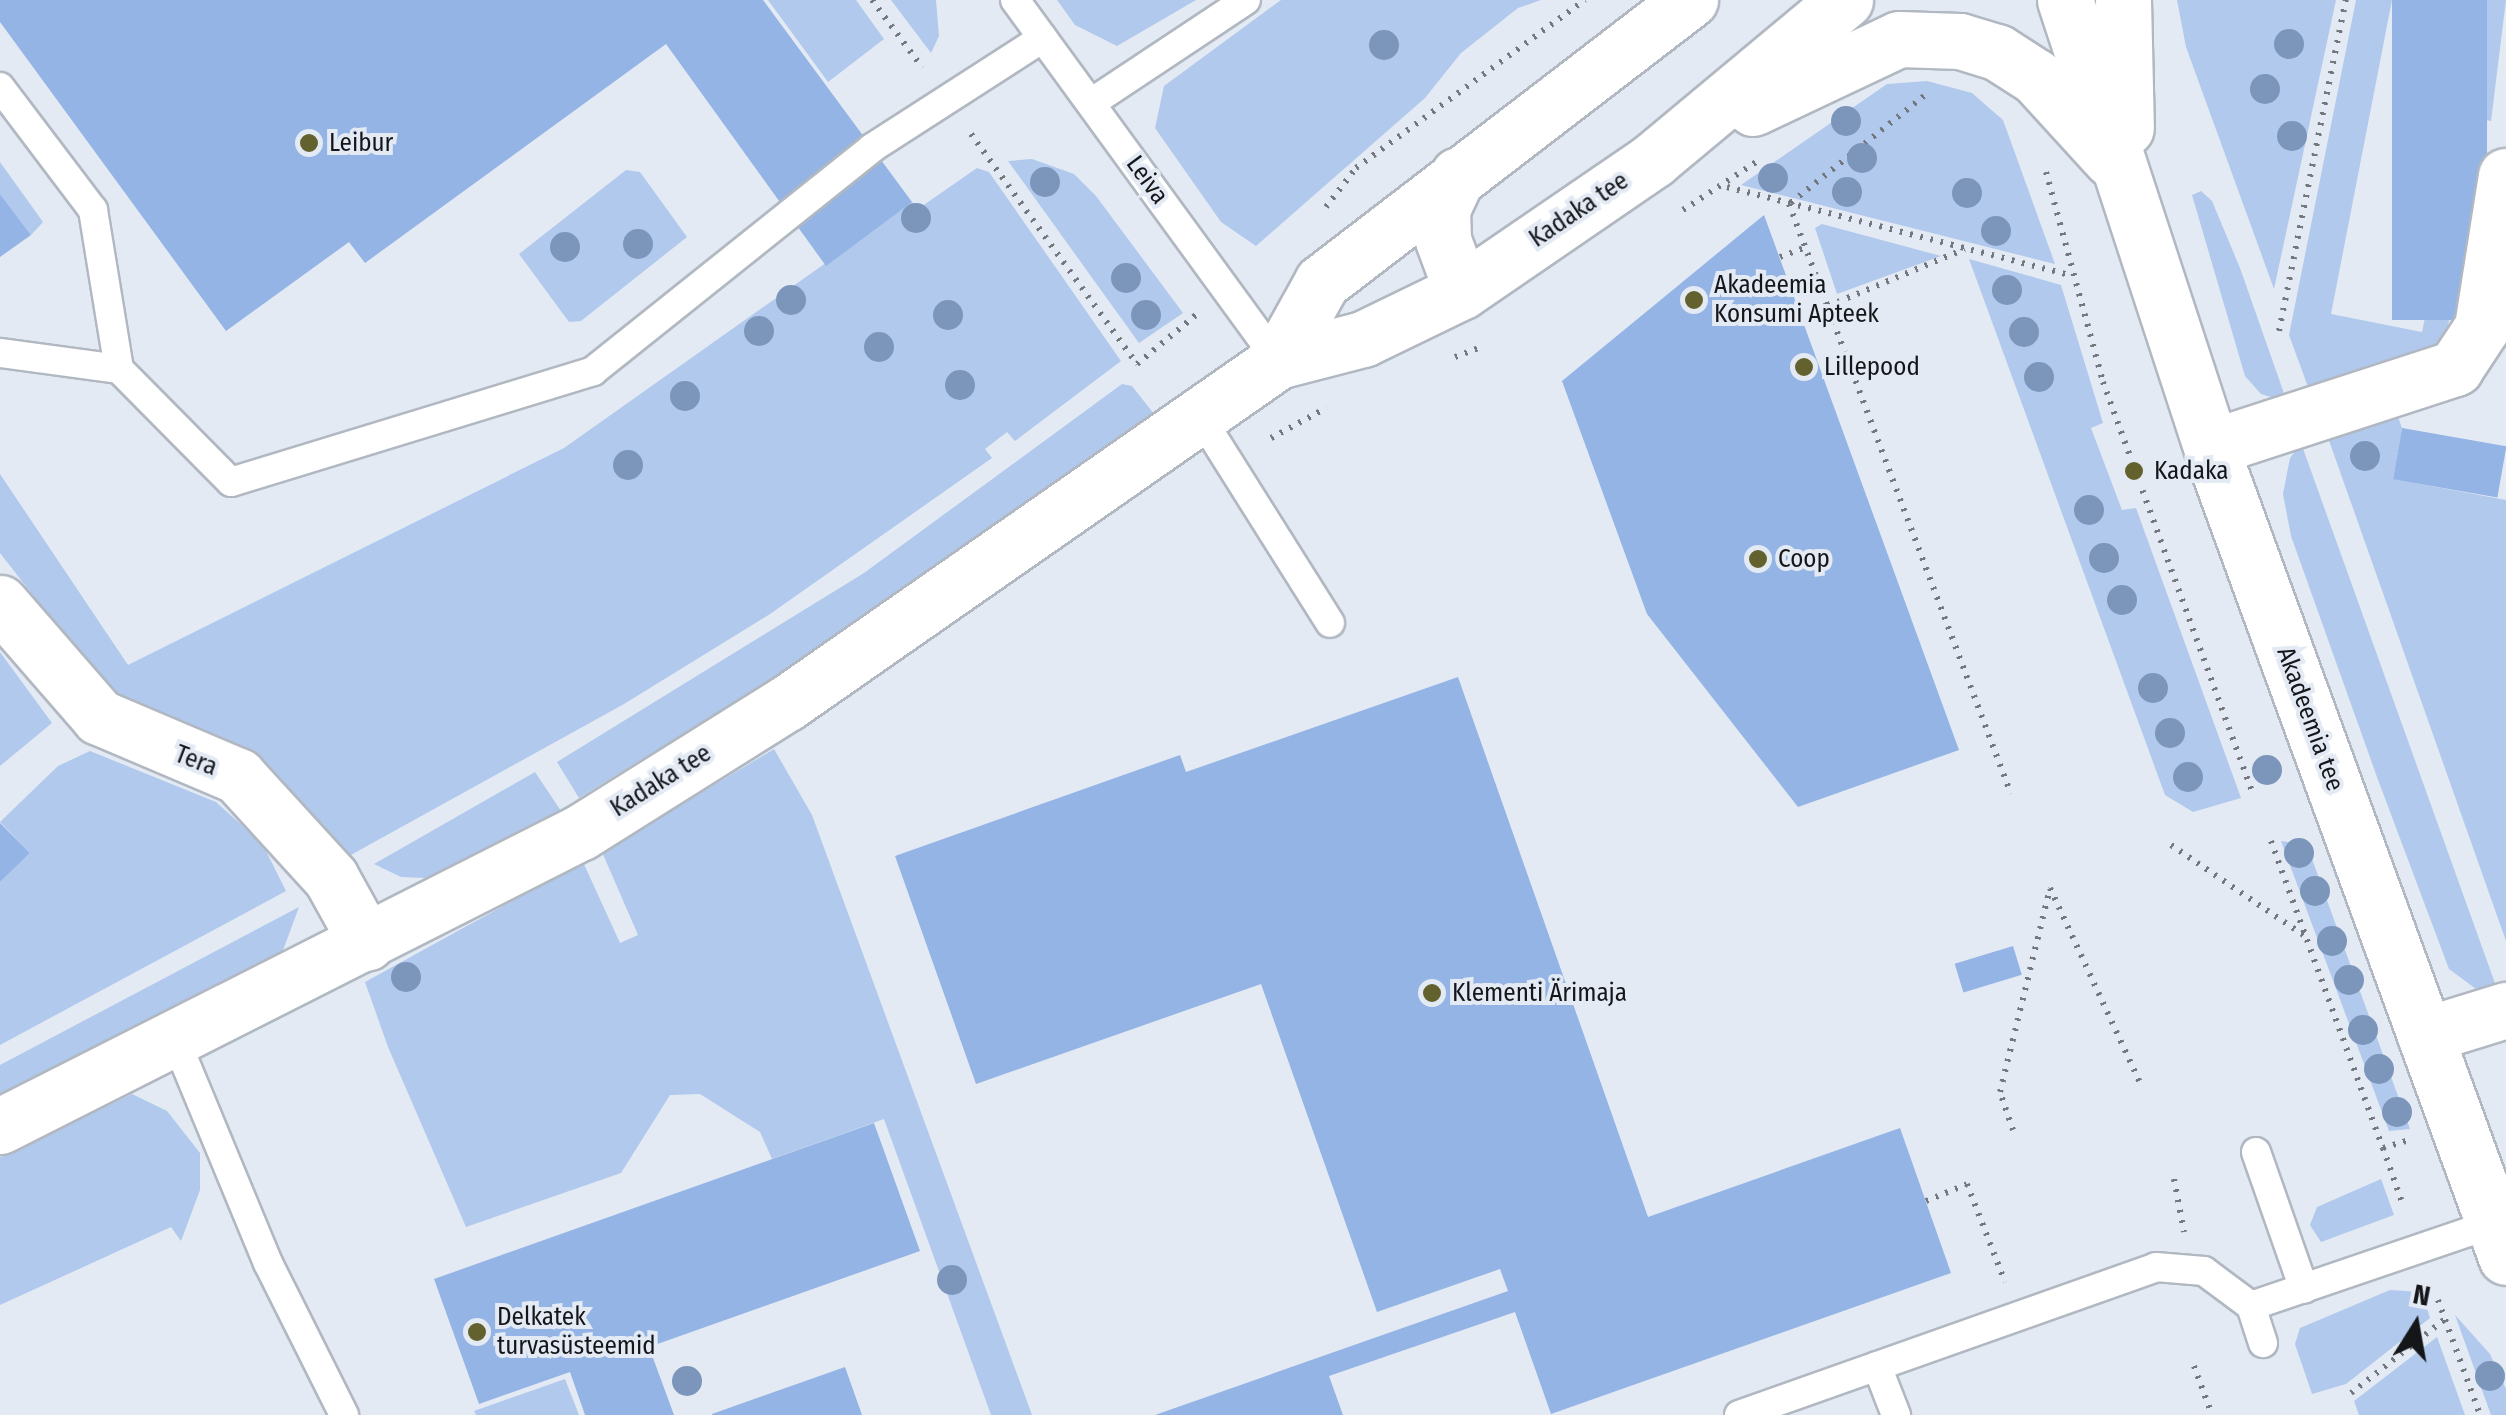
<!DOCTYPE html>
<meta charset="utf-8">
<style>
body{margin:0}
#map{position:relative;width:2506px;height:1415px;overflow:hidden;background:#e3eaf4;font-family:"Fira Sans Condensed",sans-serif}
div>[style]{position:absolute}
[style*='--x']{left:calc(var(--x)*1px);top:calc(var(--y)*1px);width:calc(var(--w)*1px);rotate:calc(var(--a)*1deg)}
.green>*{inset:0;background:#b1c9ec;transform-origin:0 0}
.building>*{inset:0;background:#93b4e4;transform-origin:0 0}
.path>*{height:6px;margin-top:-3px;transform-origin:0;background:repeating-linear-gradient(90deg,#73777e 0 2.5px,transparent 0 10.5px)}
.roads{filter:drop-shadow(2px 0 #b1b8c1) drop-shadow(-2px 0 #b1b8c1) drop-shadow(0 2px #b1b8c1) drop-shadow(0 -2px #b1b8c1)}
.service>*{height:28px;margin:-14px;padding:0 14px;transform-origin:14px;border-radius:14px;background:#fff}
.minor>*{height:55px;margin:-27.5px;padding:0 27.5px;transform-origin:27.5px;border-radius:27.5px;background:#fff}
.secondary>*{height:55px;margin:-27.5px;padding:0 27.5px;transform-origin:27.5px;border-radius:27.5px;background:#fff}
.trees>*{width:30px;height:30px;margin:-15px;border-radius:50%;background:#7c95bb}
.dots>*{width:28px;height:28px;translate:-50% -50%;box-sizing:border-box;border:5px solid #e3eaf4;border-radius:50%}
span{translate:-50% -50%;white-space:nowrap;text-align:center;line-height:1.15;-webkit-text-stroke:8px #e3eaf4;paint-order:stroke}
.poi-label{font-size:25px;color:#14161a}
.left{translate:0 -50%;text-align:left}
.street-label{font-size:25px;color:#14161a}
.north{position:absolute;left:2366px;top:1275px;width:100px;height:100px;-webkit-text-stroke:8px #e3eaf4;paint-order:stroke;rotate:11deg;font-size:28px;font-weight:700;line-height:40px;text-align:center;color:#14161a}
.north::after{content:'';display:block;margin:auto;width:35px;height:45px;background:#14161a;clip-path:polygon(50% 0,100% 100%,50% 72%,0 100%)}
</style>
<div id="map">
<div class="green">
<div style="clip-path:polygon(768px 0,856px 0,884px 39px,828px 82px)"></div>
<div style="clip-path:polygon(891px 0,936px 0,939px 36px,931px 53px)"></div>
<div style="clip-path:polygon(1057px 0,1196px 0,1117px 46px,1075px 25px)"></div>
<div style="clip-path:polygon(1281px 0,1541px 0,1518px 8px,1461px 53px,1425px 98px,1256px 246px,1221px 222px,1155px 128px,1164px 86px)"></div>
<div style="clip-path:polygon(2177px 0,2336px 0,2274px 289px,2186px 47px)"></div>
<div style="clip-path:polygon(2356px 0,2392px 0,2331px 314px,2422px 332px,2431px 289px,2456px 295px,2446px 332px,2451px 340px,2311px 395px,2289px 335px)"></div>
<div style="clip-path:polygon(2487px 0,2506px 0,2491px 121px,2464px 116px)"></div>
<div style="clip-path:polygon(1927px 81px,1972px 93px,2003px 120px,2055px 264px,1741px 185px,1887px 84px)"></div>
<div style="left:2460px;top:138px;width:28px;height:130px;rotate:13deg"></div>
<div style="clip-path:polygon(1032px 159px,1074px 174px,1096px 196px,1183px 313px,1139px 343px,1008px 161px)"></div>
<div style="clip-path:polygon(0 162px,43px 222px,31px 235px,0 194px)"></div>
<div style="clip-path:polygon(977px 168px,989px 172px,1121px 361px,1015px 441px,1007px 432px,985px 449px,992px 458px,770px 614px,624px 704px,349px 856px,272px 771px,111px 695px,0 553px,0 474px,128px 665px,564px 448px,912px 202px,918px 209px)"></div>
<div style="clip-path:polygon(626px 170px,640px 172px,687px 237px,581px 321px,569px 322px,519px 254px)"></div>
<div style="clip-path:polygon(2201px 191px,2212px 201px,2240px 268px,2287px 402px,2261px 394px,2245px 376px,2192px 195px)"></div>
<div style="clip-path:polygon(1822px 224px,1941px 256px,1837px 294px,1815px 228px)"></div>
<div style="clip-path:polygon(1969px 259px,2061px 285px,2103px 423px,2091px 428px,2122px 510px,2136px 508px,2241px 798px,2193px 812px,2165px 795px)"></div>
<div style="clip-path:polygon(1122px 384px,1132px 386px,1154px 414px,845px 634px,579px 798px,557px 762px,864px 573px)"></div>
<div style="clip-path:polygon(2397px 414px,2402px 428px,2393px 479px,2506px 500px,2506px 941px,2326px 432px)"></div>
<div style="clip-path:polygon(2301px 443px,2496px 986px,2476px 989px,2449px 969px,2377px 777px,2291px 536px,2283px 494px,2290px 458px)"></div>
<div style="clip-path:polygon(0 652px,52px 723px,0 766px)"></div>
<div style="clip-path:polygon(774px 749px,812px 815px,1032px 1415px,991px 1415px,884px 1119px,772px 1159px,760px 1132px,700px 1094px,670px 1095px,621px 1173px,466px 1227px,388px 1047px,365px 982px,583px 862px,620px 943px,638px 935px,602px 852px)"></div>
<div style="clip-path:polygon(90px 751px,216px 802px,262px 843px,286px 891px,0 1045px,0 882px,30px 853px,0 822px,58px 766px)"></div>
<div style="clip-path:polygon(535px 772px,561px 811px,426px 878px,401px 877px,374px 864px)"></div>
<div style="clip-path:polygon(2281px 841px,2300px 844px,2312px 859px,2410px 1129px,2389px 1131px)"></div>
<div style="clip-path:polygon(299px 907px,282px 953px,257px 970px,0 1095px,0 1065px)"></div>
<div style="clip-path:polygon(132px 1094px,167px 1111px,200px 1153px,200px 1190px,181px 1241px,171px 1227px,0 1305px,0 1157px)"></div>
<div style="clip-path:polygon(2381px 1179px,2394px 1215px,2321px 1242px,2310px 1225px,2317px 1207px)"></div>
<div style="clip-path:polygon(2390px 1290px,2422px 1292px,2430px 1318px,2346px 1384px,2312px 1394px,2295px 1344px,2300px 1328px)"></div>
<div style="clip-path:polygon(2455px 1315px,2490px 1354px,2506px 1389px,2506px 1415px,2491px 1415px)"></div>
<div style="clip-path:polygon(2437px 1337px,2465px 1415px,2359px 1415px,2354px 1401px)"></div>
<div style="clip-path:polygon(565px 1379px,579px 1415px,476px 1415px,474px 1411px)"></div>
</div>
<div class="building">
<div style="clip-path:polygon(0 0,763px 0,912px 202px,826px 266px,666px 44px,365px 263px,349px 242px,226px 331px,0 22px)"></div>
<div style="left:2392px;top:0;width:95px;height:320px"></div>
<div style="clip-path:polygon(0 194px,31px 235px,0 257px)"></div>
<div style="clip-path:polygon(1764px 215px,1959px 750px,1798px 807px,1647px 614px,1562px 381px)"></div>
<div style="left:2402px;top:428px;width:106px;height:52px;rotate:10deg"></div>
<div style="clip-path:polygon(1458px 677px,1648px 1217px,1900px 1128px,1951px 1273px,1551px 1414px,1515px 1312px,1329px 1376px,1343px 1415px,1155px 1415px,1508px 1291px,1500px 1269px,1377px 1312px,1261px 984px,976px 1084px,895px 856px,1180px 755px,1186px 772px)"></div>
<div style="clip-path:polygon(0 823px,30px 853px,0 882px)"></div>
<div style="left:2013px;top:946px;width:30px;height:61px;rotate:73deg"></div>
<div style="clip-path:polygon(874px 1123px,920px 1251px,649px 1347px,674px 1415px,585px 1415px,570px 1372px,479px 1404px,434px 1279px)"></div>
<div style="clip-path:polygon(845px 1367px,862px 1415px,712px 1415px,712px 1414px)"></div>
</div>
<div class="path">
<div style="--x:872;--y:0;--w:84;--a:53.3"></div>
<div style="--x:1924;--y:96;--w:173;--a:141.3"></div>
<div style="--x:1789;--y:204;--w:630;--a:69.38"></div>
<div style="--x:971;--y:134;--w:284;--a:54.2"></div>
<div style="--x:1137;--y:364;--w:78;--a:-39.8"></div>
<div style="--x:2046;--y:172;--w:218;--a:74.8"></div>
<div style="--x:2103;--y:382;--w:438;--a:70"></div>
<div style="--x:1727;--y:187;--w:354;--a:14.4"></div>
<div style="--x:1326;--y:207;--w:49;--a:-52.4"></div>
<div style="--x:1356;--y:168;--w:284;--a:-36.3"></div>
<div style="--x:1683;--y:210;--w:87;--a:-33.3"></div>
<div style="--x:1780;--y:257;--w:28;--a:-21"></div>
<div style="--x:1828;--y:306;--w:148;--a:-22.6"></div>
<div style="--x:2279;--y:331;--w:338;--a:-78.6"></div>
<div style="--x:1455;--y:357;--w:26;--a:-21"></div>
<div style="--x:1271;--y:438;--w:63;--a:-28.6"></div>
<div style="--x:2271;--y:841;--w:327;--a:70"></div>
<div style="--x:2383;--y:1148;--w:27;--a:-17"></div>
<div style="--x:2171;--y:845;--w:162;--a:34.2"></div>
<div style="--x:2050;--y:888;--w:217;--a:65.2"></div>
<div style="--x:2013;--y:1130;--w:40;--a:-108.9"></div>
<div style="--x:2000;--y:1092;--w:210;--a:-76.2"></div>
<div style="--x:2383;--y:1148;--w:60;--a:70.7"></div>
<div style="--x:2174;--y:1179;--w:54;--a:79.3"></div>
<div style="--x:1926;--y:1201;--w:44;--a:-22.5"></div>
<div style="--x:1967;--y:1184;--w:105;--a:68.8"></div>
<div style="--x:2438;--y:1300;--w:122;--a:69.9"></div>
<div style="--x:2194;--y:1366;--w:52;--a:69.8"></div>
<div style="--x:2351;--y:1393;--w:120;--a:-38.2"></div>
</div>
<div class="roads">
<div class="service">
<div style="--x:1015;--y:0;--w:447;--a:53.9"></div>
<div style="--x:0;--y:87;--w:154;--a:52.9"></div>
<div style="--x:93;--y:210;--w:161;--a:80.7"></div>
<div style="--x:119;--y:369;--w:159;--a:45.3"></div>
<div style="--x:231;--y:482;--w:379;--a:-17"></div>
<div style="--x:593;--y:371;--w:357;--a:-38.6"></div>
<div style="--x:872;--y:148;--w:203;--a:-32.8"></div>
<div style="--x:1091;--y:103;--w:186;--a:-33.6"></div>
<div style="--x:0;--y:353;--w:120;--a:7.7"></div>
<div style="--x:1201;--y:418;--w:242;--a:57.8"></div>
<div style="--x:176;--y:1041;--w:240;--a:67.5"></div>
<div style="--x:268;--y:1263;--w:170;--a:63.4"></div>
<div style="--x:2256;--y:1152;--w:145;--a:70.7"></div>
<div style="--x:2251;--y:1306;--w:39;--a:72"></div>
<div style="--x:1877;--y:1366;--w:53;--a:68.8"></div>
<div style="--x:1739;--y:1415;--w:442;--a:-19.5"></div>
<div style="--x:2156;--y:1267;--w:48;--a:4.8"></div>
<div style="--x:2204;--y:1271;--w:59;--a:36.7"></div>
<div style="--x:2251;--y:1306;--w:255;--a:-18.8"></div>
</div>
<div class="minor">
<div style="--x:2212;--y:447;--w:256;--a:-18"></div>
<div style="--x:2455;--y:368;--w:49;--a:-56.6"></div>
<div style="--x:2482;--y:327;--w:153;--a:-81"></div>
<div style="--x:0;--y:603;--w:151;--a:49"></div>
<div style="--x:99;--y:717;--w:151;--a:23"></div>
<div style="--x:238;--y:776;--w:138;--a:47.6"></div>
<div style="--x:331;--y:878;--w:74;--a:61"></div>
<div style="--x:2425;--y:1035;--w:85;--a:-17.2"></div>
</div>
<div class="secondary">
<div style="--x:2065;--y:0;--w:489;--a:71.9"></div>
<div style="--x:2217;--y:465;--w:843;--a:69.95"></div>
<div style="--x:2123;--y:0;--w:128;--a:88.7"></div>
<div style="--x:1753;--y:108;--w:161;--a:-25.3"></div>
<div style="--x:1899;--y:39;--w:61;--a:1.9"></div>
<div style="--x:1960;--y:41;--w:39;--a:17"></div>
<div style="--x:1997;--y:52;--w:46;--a:32.7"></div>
<div style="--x:2036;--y:77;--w:111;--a:47.6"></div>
<div style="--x:1458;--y:175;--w:38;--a:115"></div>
<div style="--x:1442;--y:210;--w:30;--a:88"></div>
<div style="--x:1443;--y:240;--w:54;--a:69.6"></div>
<div style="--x:1278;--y:361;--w:90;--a:-60.9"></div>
<div style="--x:1322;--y:282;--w:464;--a:-37.5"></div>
<div style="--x:0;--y:1126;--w:651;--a:-26.84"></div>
<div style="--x:581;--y:832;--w:243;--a:-32.1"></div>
<div style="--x:787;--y:703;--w:598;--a:-34.86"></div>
<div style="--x:1278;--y:361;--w:88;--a:-14.5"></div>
<div style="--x:1363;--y:339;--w:110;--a:-25.9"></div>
<div style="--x:1462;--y:291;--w:232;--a:-34.4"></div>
<div style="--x:1653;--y:160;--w:250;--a:-39.8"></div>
</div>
</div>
<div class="trees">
<div style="left:2289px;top:44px"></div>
<div style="left:1384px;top:45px"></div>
<div style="left:2265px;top:89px"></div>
<div style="left:1846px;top:121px"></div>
<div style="left:2292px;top:136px"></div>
<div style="left:1862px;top:158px"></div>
<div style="left:1773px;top:178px"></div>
<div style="left:1045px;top:182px"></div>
<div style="left:1847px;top:192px"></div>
<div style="left:1967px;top:193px"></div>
<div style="left:916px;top:218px"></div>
<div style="left:1996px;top:231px"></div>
<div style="left:638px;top:244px"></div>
<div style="left:565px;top:247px"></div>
<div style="left:1126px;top:278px"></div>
<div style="left:2007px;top:290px"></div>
<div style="left:791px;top:300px"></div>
<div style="left:948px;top:315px"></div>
<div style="left:1146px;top:315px"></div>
<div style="left:759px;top:331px"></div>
<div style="left:2024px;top:332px"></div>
<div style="left:879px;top:347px"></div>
<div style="left:2039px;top:377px"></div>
<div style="left:960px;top:385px"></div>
<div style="left:685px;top:396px"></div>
<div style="left:2365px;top:456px"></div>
<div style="left:628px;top:465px"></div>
<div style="left:2089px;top:510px"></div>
<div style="left:2104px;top:558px"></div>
<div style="left:2122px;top:600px"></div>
<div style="left:2153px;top:688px"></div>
<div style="left:2170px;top:733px"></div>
<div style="left:2267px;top:770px"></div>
<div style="left:2188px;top:777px"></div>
<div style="left:2299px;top:853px"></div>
<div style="left:2315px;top:891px"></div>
<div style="left:2332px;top:941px"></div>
<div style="left:406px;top:977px"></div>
<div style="left:2349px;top:980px"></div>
<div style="left:2363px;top:1030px"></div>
<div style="left:2379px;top:1069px"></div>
<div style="left:2397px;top:1112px"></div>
<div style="left:952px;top:1280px"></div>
<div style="left:2490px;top:1376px"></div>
<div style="left:687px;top:1381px"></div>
</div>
<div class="dots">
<div style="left:309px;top:143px;background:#63622f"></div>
<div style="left:1694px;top:300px;background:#63622f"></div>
<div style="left:1804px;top:367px;background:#63622f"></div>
<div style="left:2134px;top:471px;background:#63622f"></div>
<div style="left:1758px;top:559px;background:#63622f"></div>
<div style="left:1432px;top:993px;background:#63622f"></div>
<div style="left:477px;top:1332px;background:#63622f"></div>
</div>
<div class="poi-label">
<span class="left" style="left:329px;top:143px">Leibur</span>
<span class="left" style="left:1714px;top:300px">Akadeemia<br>Konsumi Apteek</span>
<span class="left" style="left:1824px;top:367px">Lillepood</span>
<span class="left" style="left:2154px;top:471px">Kadaka</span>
<span class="left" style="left:1778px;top:559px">Coop</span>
<span class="left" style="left:1452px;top:993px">Klementi Ärimaja</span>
<span class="left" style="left:497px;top:1332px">Delkatek<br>turvasüsteemid</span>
</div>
<div class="street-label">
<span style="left:1147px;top:180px;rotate:54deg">Leiva</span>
<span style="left:1579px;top:210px;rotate:-34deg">Kadaka tee</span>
<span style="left:2310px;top:719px;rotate:70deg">Akadeemia tee</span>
<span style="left:196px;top:761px;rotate:21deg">Tera</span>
<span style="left:661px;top:781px;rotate:-32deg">Kadaka tee</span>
</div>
<div class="north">N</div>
</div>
